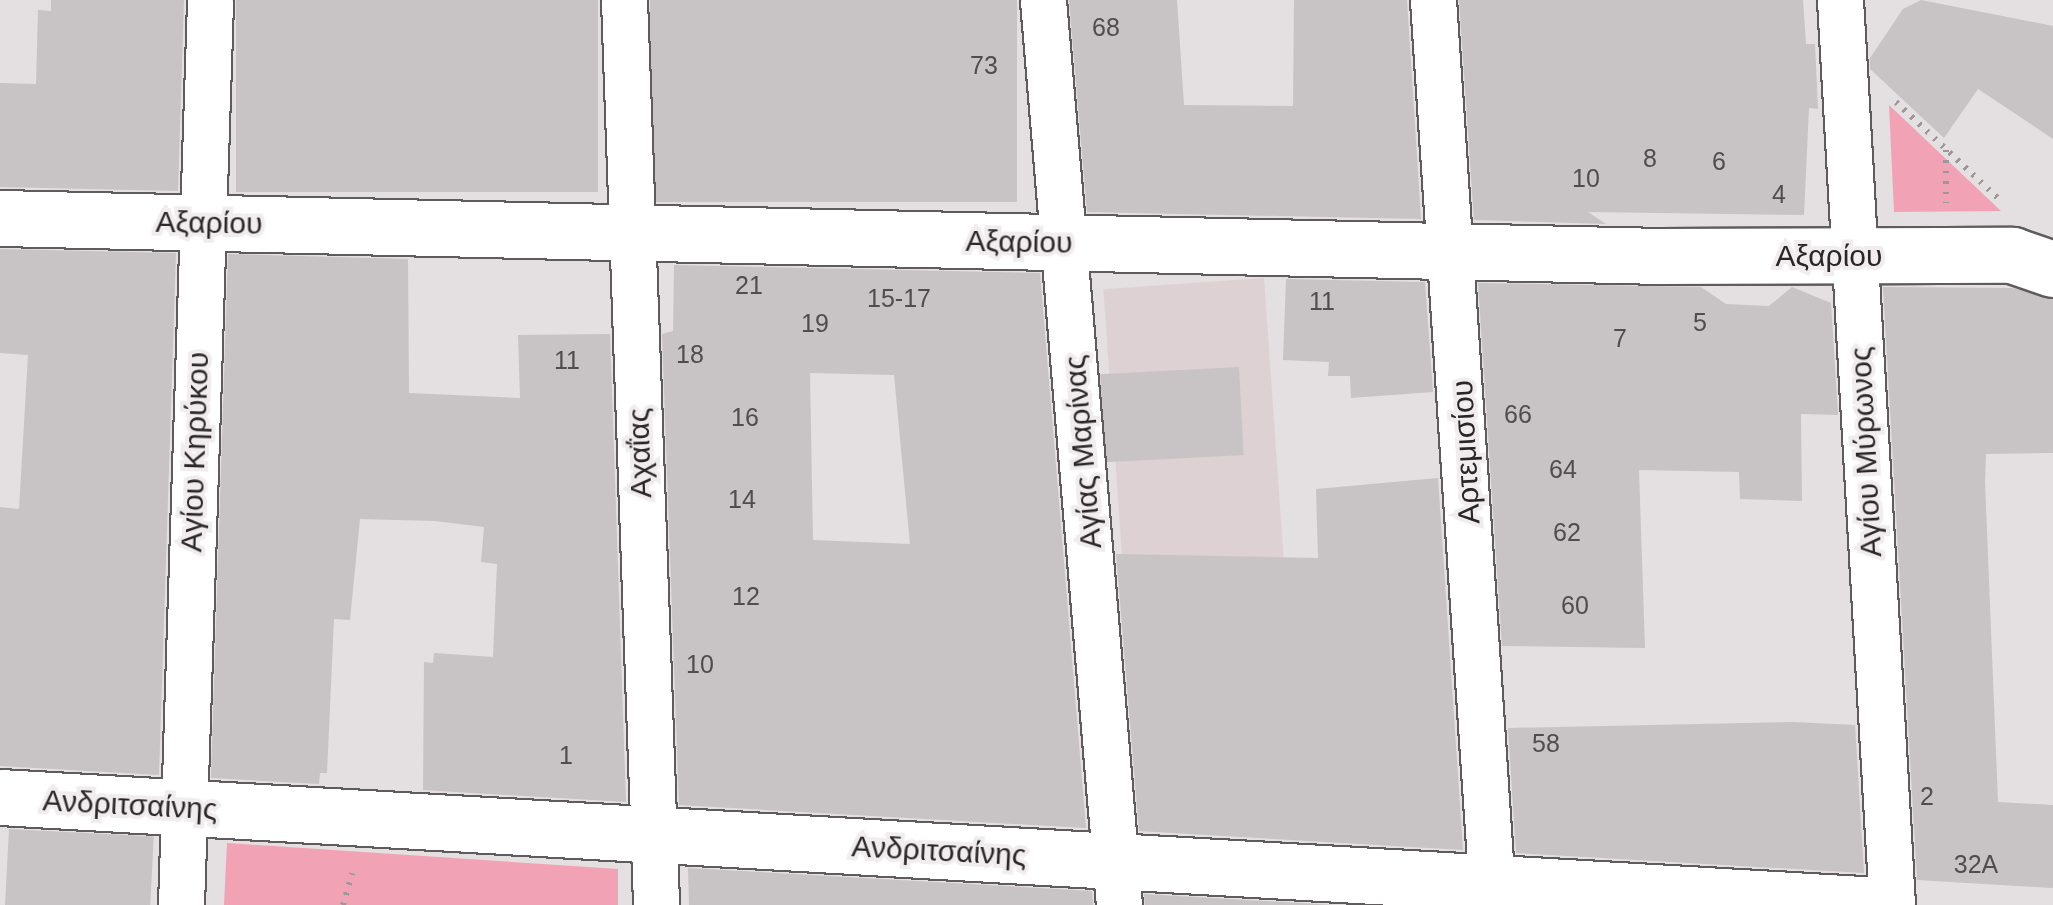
<!DOCTYPE html>
<meta charset="utf-8">
<style>
body{margin:0}
#map{position:relative;width:2053px;height:905px;overflow:hidden;background:#e4dfe0;font-family:Arial,sans-serif}
div>[style]{position:absolute}
[style*='--x']{left:calc(var(--x)*1px);top:calc(var(--y)*1px);width:calc(var(--w)*1px);rotate:calc(var(--a)*1deg)}
.built>*{inset:0;background:#ded1d3;transform-origin:0 0}
.green>*{inset:0;background:#f1a3b5}
.building>*{inset:0;background:#c8c3c4;transform-origin:0 0}
.path>*{height:6px;margin-top:-3px;transform-origin:0;background:repeating-linear-gradient(90deg,#9c9899 0 2.5px,transparent 0 10.5px)}
.roads{filter:drop-shadow(2px 0 #605b5c) drop-shadow(-2px 0 #605b5c) drop-shadow(0 2px #605b5c) drop-shadow(0 -2px #605b5c)}
.minor>*{height:45px;margin:-22.5px;padding:0 22.5px;transform-origin:22.5px;border-radius:22.5px;background:#fff}
.tertiary>*{height:55px;margin:-27.5px;padding:0 27.5px;transform-origin:27.5px;border-radius:27.5px;background:#fff}
span{translate:-50% -50%;white-space:nowrap;text-align:center;line-height:1.15;-webkit-text-stroke:8px #f1eced;paint-order:stroke}
.number-label{font-size:25px;color:#504d4e}
.number-label span{-webkit-text-stroke-width:0}
.street-label{font-size:30px;color:#282627}
</style>
<div id="map">
<div class="built">
<div style="left:1264px;top:278px;width:280px;height:161px;rotate:86deg"></div>
</div>
<div class="green">
<div style="clip-path:polygon(1889px 105px,2001px 211px,1894px 212px)"></div>
<div style="clip-path:polygon(227px 843px,618px 869px,618px 905px,224px 905px)"></div>
</div>
<div class="building">
<div style="clip-path:polygon(51px 0,184px 0,178px 191px,0 187px,0 83px,36px 84px,38px 10px,51px 11px)"></div>
<div style="left:236px;top:0;width:362px;height:192px"></div>
<div style="left:650px;top:0;width:367px;height:202px"></div>
<div style="clip-path:polygon(1069px 0,1177px 0,1184px 105px,1293px 106px,1294px 0,1407px 0,1421px 219px,1087px 212px)"></div>
<div style="clip-path:polygon(1459px 0,1803px 0,1806px 44px,1815px 44px,1818px 109px,1809px 108px,1804px 215px,1588px 212px,1606px 224px,1474px 220px)"></div>
<div style="clip-path:polygon(1921px 0,2053px 26px,2053px 139px,1978px 89px,1944px 138px,1870px 69px,1870px 58px,1903px 9px)"></div>
<div style="clip-path:polygon(0 249px,176px 253px,159px 775px,0 766px,0 507px,19px 509px,28px 355px,0 353px)"></div>
<div style="clip-path:polygon(228px 254px,408px 259px,409px 393px,520px 398px,518px 335px,610px 334px,626px 802px,423px 790px,424px 662px,433px 663px,434px 653px,493px 657px,497px 564px,481px 562px,484px 527px,435px 521px,360px 519px,350px 620px,334px 619px,327px 773px,320px 773px,319px 784px,211px 778px)"></div>
<div style="clip-path:polygon(evenodd,674px 265px,1040px 273px,1086px 828px,679px 805px,662px 334px,673px 331px,674px 265px,810px 373px,894px 375px,910px 544px,813px 540px,810px 373px)"></div>
<div style="clip-path:polygon(1286px 279px,1425px 282px,1433px 392px,1351px 398px,1350px 376px,1328px 376px,1329px 362px,1283px 360px)"></div>
<div style="clip-path:polygon(1478px 283px,1701px 287px,1726px 304px,1769px 306px,1792px 287px,1831px 303px,1838px 415px,1801px 414px,1802px 501px,1740px 499px,1739px 472px,1639px 470px,1645px 648px,1502px 646px)"></div>
<div style="clip-path:polygon(1883px 287px,2013px 288px,2053px 299px,2053px 453px,1986px 454px,1985px 482px,1998px 802px,2053px 805px,2053px 888px,1917px 880px)"></div>
<div style="left:1239px;top:367px;width:88px;height:139px;rotate:87deg"></div>
<div style="clip-path:polygon(1438px 478px,1463px 850px,1139px 831px,1116px 554px,1318px 558px,1316px 489px)"></div>
<div style="clip-path:polygon(1793px 722px,1855px 725px,1864px 873px,1516px 853px,1508px 728px)"></div>
<div style="left:9px;top:829px;width:145px;height:76px;rotate:3deg"></div>
<div style="clip-path:polygon(688px 868px,1092px 891px,1093px 905px,689px 905px)"></div>
<div style="clip-path:polygon(1144px 894px,1334px 905px,1145px 905px)"></div>
</div>
<div class="path">
<div style="--x:1896;--y:102;--w:143;--a:43.3"></div>
<div style="--x:1946;--y:150;--w:53;--a:90"></div>
<div style="--x:343;--y:905;--w:33;--a:-74"></div>
</div>
<div class="roads">
<div class="minor">
<div style="--x:624;--y:0;--w:906;--a:87.97"></div>
<div style="--x:1043;--y:0;--w:908;--a:85.2"></div>
<div style="--x:1433;--y:0;--w:907;--a:86.21"></div>
<div style="--x:1840;--y:0;--w:906;--a:86.71"></div>
<div style="--x:181;--y:905;--w:905;--a:-88.16"></div>
</div>
<div class="tertiary">
<div style="--x:0;--y:218;--w:1659;--a:1.31"></div>
<div style="--x:1659;--y:256;--w:353;--a:-0.2"></div>
<div style="--x:2012;--y:255;--w:43;--a:18.9"></div>
<div style="--x:0;--y:797;--w:1881;--a:3.29"></div>
</div>
</div>
<div class="number-label">
<span style="left:1106px;top:27px">68</span>
<span style="left:984px;top:65px">73</span>
<span style="left:1650px;top:158px">8</span>
<span style="left:1719px;top:161px">6</span>
<span style="left:1586px;top:178px">10</span>
<span style="left:1779px;top:194px">4</span>
<span style="left:749px;top:285px">21</span>
<span style="left:899px;top:298px">15-17</span>
<span style="left:1322px;top:301px">11</span>
<span style="left:1700px;top:322px">5</span>
<span style="left:815px;top:323px">19</span>
<span style="left:1620px;top:338px">7</span>
<span style="left:690px;top:354px">18</span>
<span style="left:567px;top:360px">11</span>
<span style="left:1518px;top:414px">66</span>
<span style="left:745px;top:417px">16</span>
<span style="left:1563px;top:469px">64</span>
<span style="left:742px;top:499px">14</span>
<span style="left:1567px;top:532px">62</span>
<span style="left:746px;top:596px">12</span>
<span style="left:1575px;top:605px">60</span>
<span style="left:700px;top:664px">10</span>
<span style="left:1546px;top:743px">58</span>
<span style="left:566px;top:755px">1</span>
<span style="left:1927px;top:796px">2</span>
<span style="left:1976px;top:864px">32Α</span>
</div>
<div class="street-label">
<span style="left:209px;top:223px;rotate:1deg">Αξαρίου</span>
<span style="left:1019px;top:242px;rotate:1deg">Αξαρίου</span>
<span style="left:1829px;top:256px">Αξαρίου</span>
<span style="left:195px;top:452px;rotate:-88deg">Αγίου Κηρύκου</span>
<span style="left:1083px;top:452px;rotate:-95deg">Αγίας Μαρίνας</span>
<span style="left:1466px;top:452px;rotate:-93deg">Αρτεμισίου</span>
<span style="left:1866px;top:452px;rotate:-93deg">Αγίου Μύρωνος</span>
<span style="left:640px;top:453px;rotate:-92deg">Αχαΐας</span>
<span style="left:130px;top:805px;rotate:3deg">Ανδριτσαίνης</span>
<span style="left:939px;top:851px;rotate:3deg">Ανδριτσαίνης</span>
</div>
</div>
